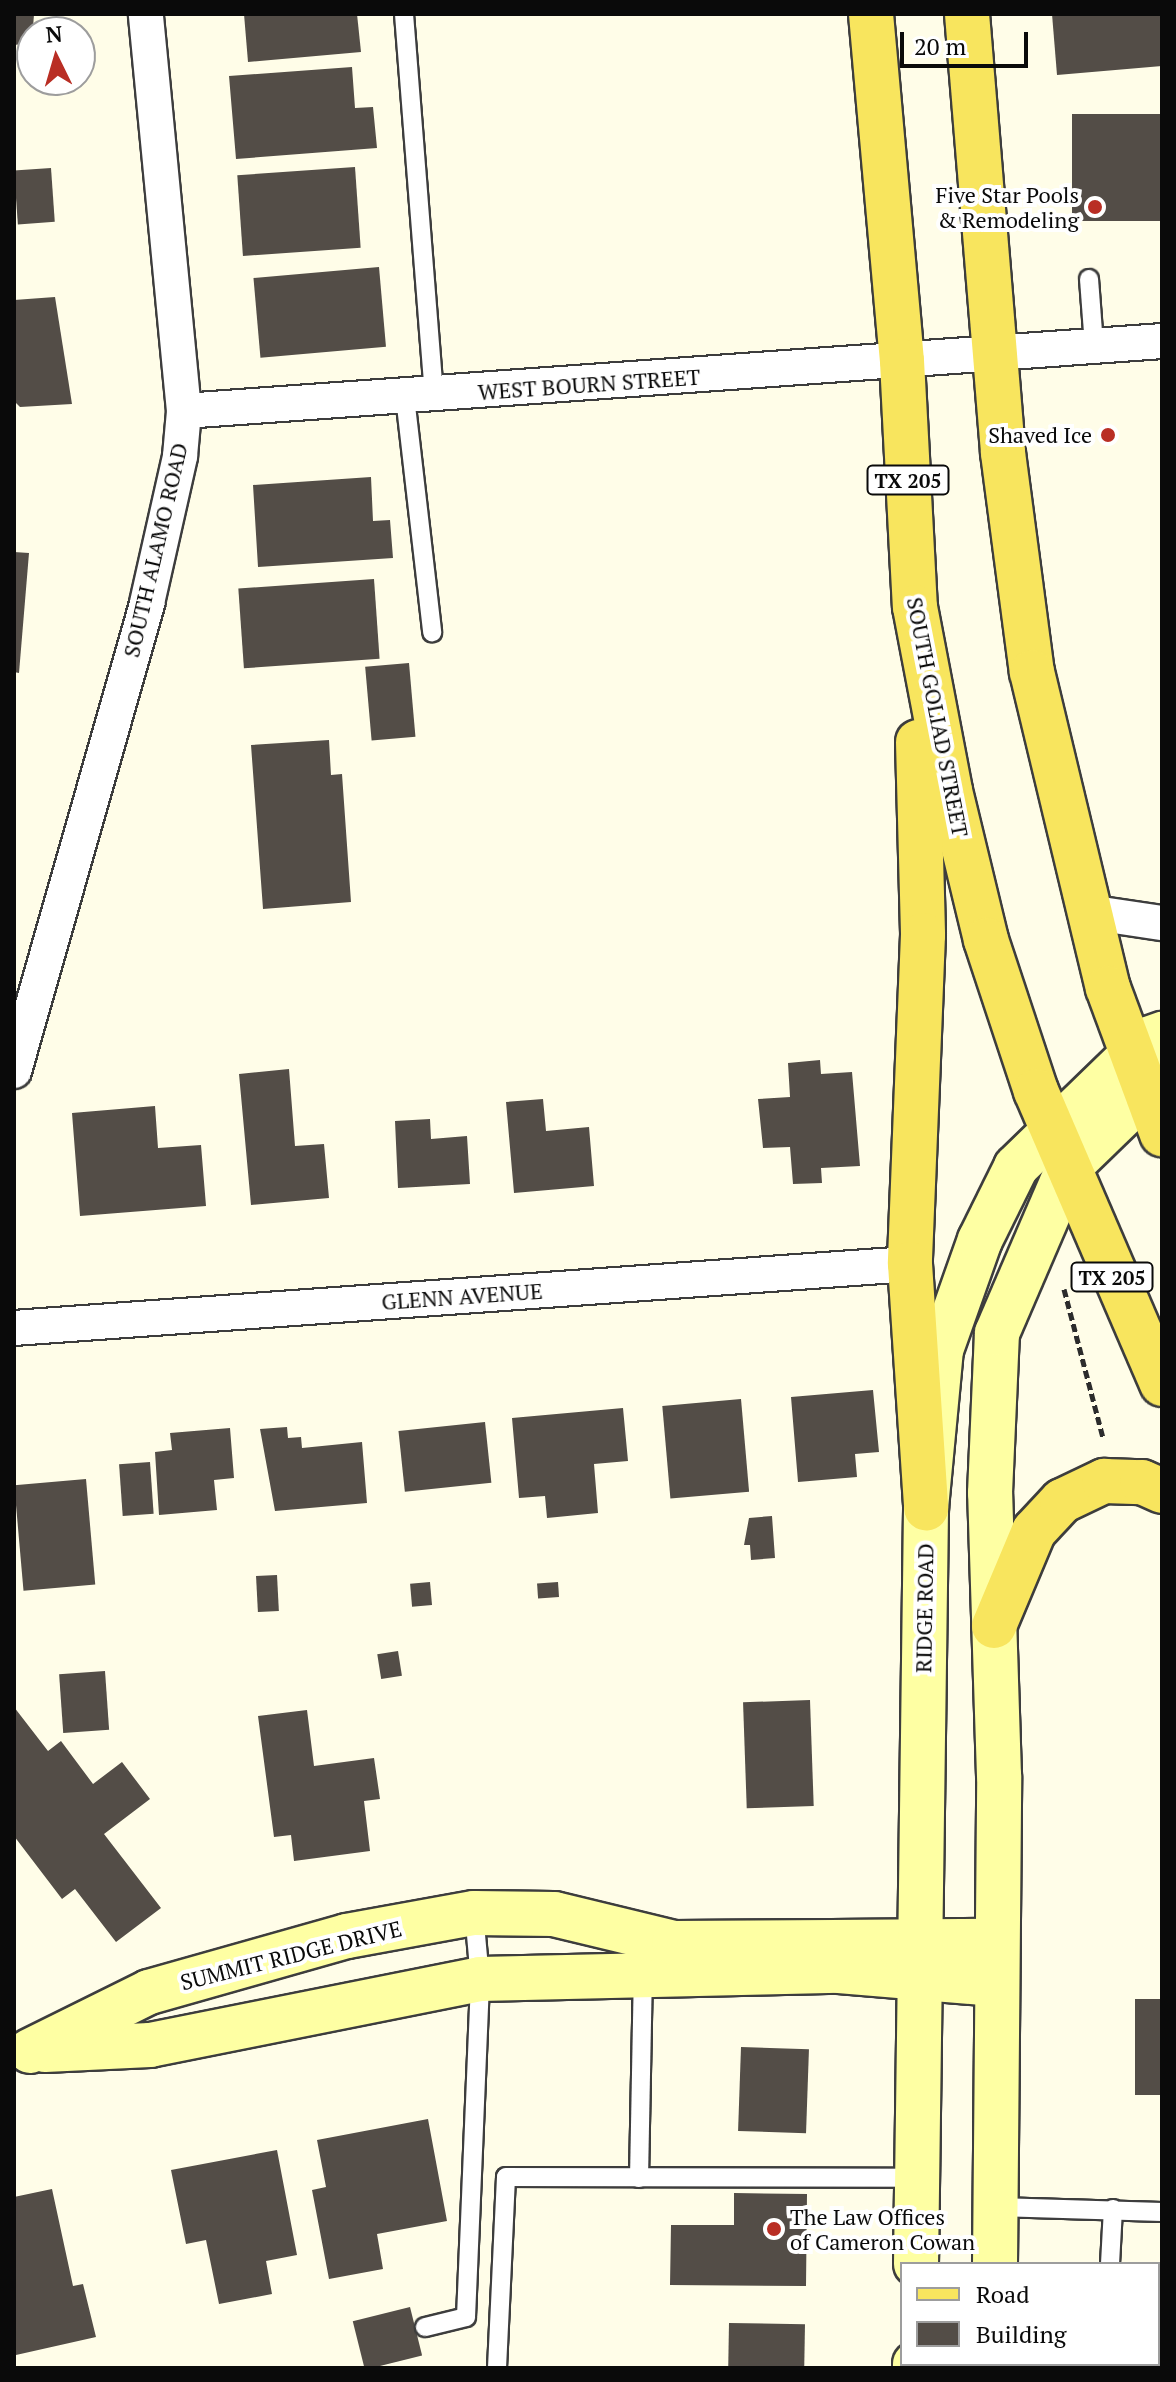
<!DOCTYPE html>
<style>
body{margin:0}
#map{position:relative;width:1176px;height:2382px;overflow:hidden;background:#fffde8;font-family:"PT Serif",serif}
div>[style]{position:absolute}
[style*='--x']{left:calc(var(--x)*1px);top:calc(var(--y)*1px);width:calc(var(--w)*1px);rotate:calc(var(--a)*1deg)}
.building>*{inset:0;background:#534d47;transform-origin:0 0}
.path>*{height:5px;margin-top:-2.5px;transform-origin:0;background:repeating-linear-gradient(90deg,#2c2c2c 0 8px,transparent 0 12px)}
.roads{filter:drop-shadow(2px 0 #3d3d3d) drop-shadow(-2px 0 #3d3d3d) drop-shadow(0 2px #3d3d3d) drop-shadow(0 -2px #3d3d3d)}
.lane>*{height:18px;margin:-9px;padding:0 9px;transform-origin:9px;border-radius:9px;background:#fff}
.street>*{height:34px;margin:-17px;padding:0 17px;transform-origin:17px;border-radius:17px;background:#fff}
.secondary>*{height:44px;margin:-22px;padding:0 22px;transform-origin:22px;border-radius:22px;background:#feffa3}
.primary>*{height:44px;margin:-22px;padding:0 22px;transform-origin:22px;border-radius:22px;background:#f8e55e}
.dots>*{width:22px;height:22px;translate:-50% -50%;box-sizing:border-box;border:4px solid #fff;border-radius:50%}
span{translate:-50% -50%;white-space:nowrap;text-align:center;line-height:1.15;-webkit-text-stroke:8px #fff;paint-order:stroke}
.shield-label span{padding:2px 6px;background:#fff;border:2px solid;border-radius:6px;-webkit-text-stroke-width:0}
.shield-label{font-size:20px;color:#0a0a0a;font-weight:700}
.poi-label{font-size:22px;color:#0a0a0a}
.right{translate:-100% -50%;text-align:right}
.left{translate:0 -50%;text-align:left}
.street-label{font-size:22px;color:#0a0a0a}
.frame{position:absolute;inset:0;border:16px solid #0a0a0a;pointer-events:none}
.legend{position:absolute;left:900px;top:2262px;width:260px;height:104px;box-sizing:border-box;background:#fff;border:2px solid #9d9d9d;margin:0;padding:10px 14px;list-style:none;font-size:24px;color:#0a0a0a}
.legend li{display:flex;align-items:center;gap:16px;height:40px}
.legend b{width:40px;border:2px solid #9d9d9d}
.north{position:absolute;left:16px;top:16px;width:80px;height:80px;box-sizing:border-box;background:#fff;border:2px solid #9d9d9d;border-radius:50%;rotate:355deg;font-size:22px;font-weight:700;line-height:32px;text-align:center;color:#0a0a0a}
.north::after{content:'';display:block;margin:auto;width:28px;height:36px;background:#b92e24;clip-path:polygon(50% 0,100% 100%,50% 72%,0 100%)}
.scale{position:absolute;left:900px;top:32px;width:128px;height:36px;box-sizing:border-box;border:4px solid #0a0a0a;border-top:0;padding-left:10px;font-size:24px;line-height:28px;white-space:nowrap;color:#0a0a0a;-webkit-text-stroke:6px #fff;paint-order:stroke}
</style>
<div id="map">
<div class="building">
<div style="clip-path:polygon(14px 14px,34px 14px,32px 43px,14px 45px)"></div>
<div style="clip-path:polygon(244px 14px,357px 14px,361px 52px,248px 62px)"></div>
<div style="clip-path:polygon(1052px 14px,1162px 14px,1162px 66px,1057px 75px)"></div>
<div style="clip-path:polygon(352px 67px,355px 108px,373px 107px,377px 148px,236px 159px,229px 76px)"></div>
<div style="left:1162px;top:114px;width:107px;height:90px;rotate:90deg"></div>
<div style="left:355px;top:167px;width:81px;height:118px;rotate:86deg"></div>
<div style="left:51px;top:168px;width:54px;height:37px;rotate:86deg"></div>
<div style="left:379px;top:267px;width:80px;height:126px;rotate:85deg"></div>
<div style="clip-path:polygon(55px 297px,72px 404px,20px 407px,14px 401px,14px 300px)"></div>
<div style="clip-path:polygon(371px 477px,373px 521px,390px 520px,393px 558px,258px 567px,253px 485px)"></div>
<div style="clip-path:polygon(14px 552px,29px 553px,19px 673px,14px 672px)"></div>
<div style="left:374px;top:579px;width:80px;height:136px;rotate:86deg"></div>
<div style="left:409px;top:663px;width:74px;height:44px;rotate:85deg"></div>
<div style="clip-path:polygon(329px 740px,331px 775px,342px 774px,351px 902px,263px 909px,251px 745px)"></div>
<div style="clip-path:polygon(820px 1060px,821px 1074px,852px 1072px,860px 1166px,821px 1168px,822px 1183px,793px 1184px,790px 1147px,763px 1148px,758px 1099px,790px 1097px,788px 1063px)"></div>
<div style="clip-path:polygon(289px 1069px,295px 1146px,324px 1144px,329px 1198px,251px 1205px,239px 1074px)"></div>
<div style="clip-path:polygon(543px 1099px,546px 1131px,589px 1127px,594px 1186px,514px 1193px,506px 1102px)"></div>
<div style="clip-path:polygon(155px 1106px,158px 1148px,201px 1145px,206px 1206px,80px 1216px,72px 1113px)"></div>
<div style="clip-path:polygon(430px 1119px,431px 1139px,467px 1136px,470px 1184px,398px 1188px,395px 1121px)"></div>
<div style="clip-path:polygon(873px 1390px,879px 1452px,855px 1454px,857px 1477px,798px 1482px,791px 1397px)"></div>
<div style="left:741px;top:1399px;width:93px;height:79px;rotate:85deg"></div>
<div style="clip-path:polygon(623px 1408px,628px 1461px,594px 1464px,598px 1513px,547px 1518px,545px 1496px,519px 1498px,512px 1418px)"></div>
<div style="left:485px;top:1422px;width:61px;height:87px;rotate:84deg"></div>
<div style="clip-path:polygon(287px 1427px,288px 1438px,301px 1437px,302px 1448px,362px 1442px,367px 1503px,275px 1511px,260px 1429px)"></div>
<div style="clip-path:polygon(230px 1428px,234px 1478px,214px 1480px,217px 1510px,159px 1515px,155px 1452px,172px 1450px,170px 1433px)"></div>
<div style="left:150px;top:1462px;width:52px;height:31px;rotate:86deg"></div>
<div style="left:86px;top:1479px;width:106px;height:72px;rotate:85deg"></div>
<div style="clip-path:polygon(772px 1516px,775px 1558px,751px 1560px,750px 1545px,744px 1545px,749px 1518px)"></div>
<div style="left:277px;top:1575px;width:36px;height:21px;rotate:87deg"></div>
<div style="left:430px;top:1582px;width:23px;height:20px;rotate:85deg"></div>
<div style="left:558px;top:1582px;width:15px;height:21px;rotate:86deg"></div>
<div style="left:398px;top:1651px;width:25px;height:21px;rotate:81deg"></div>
<div style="left:105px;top:1671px;width:59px;height:46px;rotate:86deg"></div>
<div style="left:810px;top:1700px;width:106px;height:67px;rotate:88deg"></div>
<div style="clip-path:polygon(14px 1707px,48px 1751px,61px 1741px,93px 1784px,122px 1762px,150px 1799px,104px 1834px,161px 1908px,116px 1942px,75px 1889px,62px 1899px,14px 1836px)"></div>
<div style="clip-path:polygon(307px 1710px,314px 1766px,374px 1758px,380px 1799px,364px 1801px,370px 1851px,294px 1861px,291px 1835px,274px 1837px,258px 1716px)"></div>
<div style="left:1135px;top:1999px;width:27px;height:96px"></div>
<div style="left:741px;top:2047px;width:68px;height:84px;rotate:2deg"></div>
<div style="clip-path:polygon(428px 2119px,447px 2221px,377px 2234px,383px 2269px,329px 2279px,312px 2190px,326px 2187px,317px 2140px)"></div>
<div style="clip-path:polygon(277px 2150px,297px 2255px,266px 2261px,272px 2294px,219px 2304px,206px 2240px,186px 2244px,171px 2170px)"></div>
<div style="clip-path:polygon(52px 2189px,73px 2286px,83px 2284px,96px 2337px,16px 2355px,14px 2197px)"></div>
<div style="clip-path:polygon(734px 2193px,807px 2194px,806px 2286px,670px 2285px,671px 2225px,734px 2225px)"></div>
<div style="clip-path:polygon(1158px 2306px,1162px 2368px,1152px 2368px,1158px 2364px)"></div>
<div style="left:410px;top:2307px;width:50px;height:59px;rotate:76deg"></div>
<div style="left:729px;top:2323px;width:76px;height:45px;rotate:1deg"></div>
</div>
<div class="path">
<div style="--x:1064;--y:1289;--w:154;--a:75.3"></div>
</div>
<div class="roads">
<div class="lane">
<div style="--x:404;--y:14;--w:381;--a:85.5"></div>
<div style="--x:1089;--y:279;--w:67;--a:85.7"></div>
<div style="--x:405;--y:397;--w:237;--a:83.4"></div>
<div style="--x:639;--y:2178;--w:204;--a:-88.9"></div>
<div style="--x:997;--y:2207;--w:165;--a:1.7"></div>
<div style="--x:1110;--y:2264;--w:55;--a:-86.9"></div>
<div style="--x:425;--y:2327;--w:42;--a:-13.7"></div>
<div style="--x:466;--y:2317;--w:338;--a:-87.6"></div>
<div style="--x:480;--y:1979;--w:66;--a:-95.2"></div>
<div style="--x:497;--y:2368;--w:191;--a:-87.3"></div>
<div style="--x:506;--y:2177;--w:411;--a:0.1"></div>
<div style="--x:1106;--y:2368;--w:4;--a:-90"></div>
</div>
<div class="street">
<div style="--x:184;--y:411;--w:981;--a:-4.09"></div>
<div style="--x:1088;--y:912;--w:75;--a:8.5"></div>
<div style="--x:14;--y:1071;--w:487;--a:-74.1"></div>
<div style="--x:147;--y:603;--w:151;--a:-77.3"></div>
<div style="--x:180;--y:456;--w:45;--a:-84.9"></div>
<div style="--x:184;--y:411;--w:399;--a:-95.5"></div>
<div style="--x:14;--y:1328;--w:898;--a:-4.09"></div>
</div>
<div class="secondary">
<div style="--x:45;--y:2050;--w:105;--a:-2.7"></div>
<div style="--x:150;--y:2045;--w:337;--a:-11.3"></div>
<div style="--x:480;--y:1979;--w:359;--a:-1.3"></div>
<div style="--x:839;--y:1971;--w:157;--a:4.8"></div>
<div style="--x:30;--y:2051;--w:133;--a:-26.4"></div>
<div style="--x:149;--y:1992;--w:206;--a:-15.8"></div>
<div style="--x:347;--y:1936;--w:129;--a:-10.3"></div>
<div style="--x:474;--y:1913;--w:80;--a:0.7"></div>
<div style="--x:554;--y:1914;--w:123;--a:13.6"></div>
<div style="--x:674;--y:1943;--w:321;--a:-0.4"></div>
<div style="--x:916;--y:2264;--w:756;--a:-89.24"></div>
<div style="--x:926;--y:1508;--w:159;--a:-84.6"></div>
<div style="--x:941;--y:1350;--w:117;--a:-70.5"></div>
<div style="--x:980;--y:1240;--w:81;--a:-63.7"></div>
<div style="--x:1016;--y:1167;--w:184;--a:-44.1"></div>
<div style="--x:1148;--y:1039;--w:15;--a:-20"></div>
<div style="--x:995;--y:2264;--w:488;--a:-89.5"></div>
<div style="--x:999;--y:1776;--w:283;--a:-91.8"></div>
<div style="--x:990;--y:1493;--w:160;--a:-87.5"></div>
<div style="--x:997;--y:1333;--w:180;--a:-66.7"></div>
<div style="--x:1068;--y:1168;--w:131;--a:-44.1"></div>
<div style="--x:915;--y:2368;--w:4;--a:-90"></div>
<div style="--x:992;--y:2368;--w:4;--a:-90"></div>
</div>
<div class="primary">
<div style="--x:871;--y:14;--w:348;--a:84.9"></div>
<div style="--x:902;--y:361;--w:246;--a:87"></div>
<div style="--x:915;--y:607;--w:187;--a:79.2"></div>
<div style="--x:950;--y:791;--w:153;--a:76.4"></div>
<div style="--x:986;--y:940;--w:159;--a:71.7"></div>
<div style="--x:1036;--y:1091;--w:319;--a:66.7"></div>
<div style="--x:967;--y:14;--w:440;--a:85.3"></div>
<div style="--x:1003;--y:453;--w:221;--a:82.5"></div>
<div style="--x:1032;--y:672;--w:325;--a:76.5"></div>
<div style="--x:1108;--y:988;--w:156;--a:69.7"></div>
<div style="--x:918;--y:742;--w:193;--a:88.5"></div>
<div style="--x:923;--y:935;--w:329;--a:92.3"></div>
<div style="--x:910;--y:1264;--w:245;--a:86.2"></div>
<div style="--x:994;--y:1626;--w:103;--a:-67.2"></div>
<div style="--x:1034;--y:1531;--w:41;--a:-47"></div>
<div style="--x:1062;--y:1501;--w:47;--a:-25.5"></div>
<div style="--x:1104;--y:1481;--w:38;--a:2"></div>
<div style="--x:1142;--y:1482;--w:22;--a:24"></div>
</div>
</div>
<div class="dots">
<div style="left:1095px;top:207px;background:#b92e24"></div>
<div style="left:1108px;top:435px;background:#b92e24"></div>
<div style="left:774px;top:2229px;background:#b92e24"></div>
</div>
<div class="shield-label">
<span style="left:908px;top:480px">TX 205</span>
<span style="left:1112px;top:1277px">TX 205</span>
</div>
<div class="poi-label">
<span class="right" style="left:1079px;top:207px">Five Star Pools<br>&amp; Remodeling</span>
<span class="right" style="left:1092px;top:435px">Shaved Ice</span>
<span class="left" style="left:790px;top:2229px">The Law Offices<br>of Cameron Cowan</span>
</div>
<div class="street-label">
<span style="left:589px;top:384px;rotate:-4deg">WEST BOURN STREET</span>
<span style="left:155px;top:550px;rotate:-77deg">SOUTH ALAMO ROAD</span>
<span style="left:938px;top:717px;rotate:79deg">SOUTH GOLIAD STREET</span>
<span style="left:462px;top:1296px;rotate:-4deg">GLENN AVENUE</span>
<span style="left:924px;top:1608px;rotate:-89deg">RIDGE ROAD</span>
<span style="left:291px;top:1955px;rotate:-14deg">SUMMIT RIDGE DRIVE</span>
</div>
<div class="frame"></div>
<ul class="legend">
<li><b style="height:10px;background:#f8e55e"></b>Road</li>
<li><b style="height:22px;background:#534d47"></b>Building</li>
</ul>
<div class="north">N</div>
<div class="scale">20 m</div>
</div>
